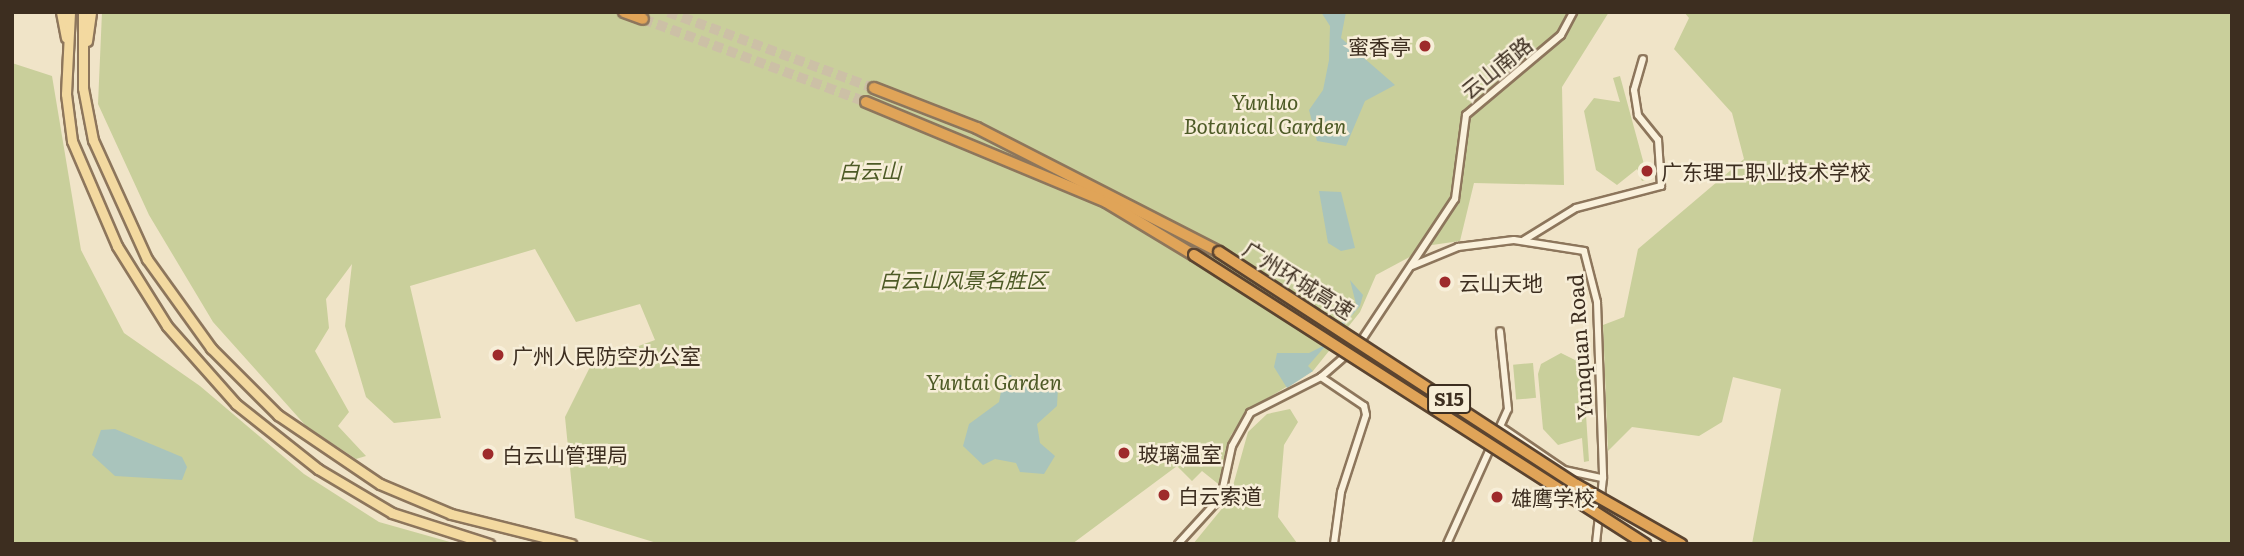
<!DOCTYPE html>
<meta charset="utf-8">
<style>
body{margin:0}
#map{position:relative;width:2244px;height:556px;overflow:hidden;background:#f0e4c8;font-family:Literata,"Noto Sans SC",serif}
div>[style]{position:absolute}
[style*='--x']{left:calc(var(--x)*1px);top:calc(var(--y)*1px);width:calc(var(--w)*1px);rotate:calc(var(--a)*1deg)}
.green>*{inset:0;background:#c9cf9b;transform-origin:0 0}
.water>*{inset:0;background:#a9c4bc}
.highway-tunnel>*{height:10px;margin-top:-5px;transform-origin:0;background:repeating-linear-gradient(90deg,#ccc0a6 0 10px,transparent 0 15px)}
.roads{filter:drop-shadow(2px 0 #8d765c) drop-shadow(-2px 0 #8d765c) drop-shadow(0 2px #8d765c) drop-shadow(0 -2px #8d765c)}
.street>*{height:6px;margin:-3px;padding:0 3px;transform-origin:3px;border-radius:3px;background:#faf1dc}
.primary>*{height:9px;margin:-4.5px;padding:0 4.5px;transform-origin:4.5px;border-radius:4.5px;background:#f3d9a0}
.highway>*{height:10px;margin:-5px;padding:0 5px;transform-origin:5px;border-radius:5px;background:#e0a458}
.bridges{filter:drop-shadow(2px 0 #5b4430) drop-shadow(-2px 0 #5b4430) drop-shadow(0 2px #5b4430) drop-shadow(0 -2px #5b4430)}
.highway-bridge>*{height:10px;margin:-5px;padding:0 5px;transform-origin:5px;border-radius:5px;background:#e0a458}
.dots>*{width:19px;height:19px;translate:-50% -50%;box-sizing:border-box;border:4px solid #f7eed8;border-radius:50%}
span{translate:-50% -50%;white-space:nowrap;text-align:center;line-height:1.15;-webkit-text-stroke:5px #f7eed8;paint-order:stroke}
.shield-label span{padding:2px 5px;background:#f7eed8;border:2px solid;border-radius:5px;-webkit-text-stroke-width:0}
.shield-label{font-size:19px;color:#3d2e20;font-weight:700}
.poi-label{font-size:21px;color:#3d2e20}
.right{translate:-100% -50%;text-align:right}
.left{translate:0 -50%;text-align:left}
.street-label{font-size:21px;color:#3d2e20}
.park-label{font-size:21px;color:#4d5a26;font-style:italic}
.frame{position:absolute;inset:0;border:14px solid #3d2e20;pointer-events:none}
</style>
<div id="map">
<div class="green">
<div style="clip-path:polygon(102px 12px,1609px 12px,1562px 87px,1564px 185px,1474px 183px,1460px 241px,1432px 245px,1376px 275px,1360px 312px,1313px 371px,1251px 408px,1231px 435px,1222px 487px,1202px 471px,1192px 481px,1177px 466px,1072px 544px,660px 544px,575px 518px,565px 417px,592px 363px,655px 340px,640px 304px,576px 322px,535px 249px,410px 286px,441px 418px,394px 423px,366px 397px,345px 326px,352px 264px,326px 299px,329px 328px,315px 351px,349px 412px,338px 426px,366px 456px,356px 459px,306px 426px,213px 322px,149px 215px,98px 104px)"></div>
<div style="clip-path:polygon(1684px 12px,2232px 12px,2232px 544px,1752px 544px,1781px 389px,1733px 377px,1722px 422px,1699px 436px,1632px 427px,1608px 451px,1603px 325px,1624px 317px,1638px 249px,1744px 159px,1732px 113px,1674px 49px,1689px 18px)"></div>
<div style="clip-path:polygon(12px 63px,52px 76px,81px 250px,124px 333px,200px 386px,304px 474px,379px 522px,457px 544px,12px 544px)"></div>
<div style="clip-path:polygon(1620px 76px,1648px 179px,1642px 181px,1637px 169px,1617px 185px,1596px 170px,1584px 111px,1594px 98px,1620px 102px,1613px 78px)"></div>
<div style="clip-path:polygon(1561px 353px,1575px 360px,1582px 353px,1589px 461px,1584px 462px,1582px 438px,1558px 445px,1543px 429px,1538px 374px,1541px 364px)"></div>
<div style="left:1533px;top:363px;width:35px;height:20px;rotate:85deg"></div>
<div style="clip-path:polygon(1290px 409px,1298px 422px,1284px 445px,1278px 517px,1297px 543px,1193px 544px,1229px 500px,1248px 432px,1267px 414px)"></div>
</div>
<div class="water">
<div style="clip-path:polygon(1321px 12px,1346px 12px,1341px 38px,1395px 85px,1365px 101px,1346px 146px,1317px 141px,1309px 110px,1323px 90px,1329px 60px,1330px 26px)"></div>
<div style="clip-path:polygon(1319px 191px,1341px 192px,1355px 248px,1341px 251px,1328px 243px)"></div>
<div style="clip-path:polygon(1350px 280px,1363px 295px,1360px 306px,1308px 366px,1313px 371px,1287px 388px,1274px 367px,1277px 353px,1309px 353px,1323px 346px,1356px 304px)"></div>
<div style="clip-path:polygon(1011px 375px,1017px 386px,1043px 378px,1058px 388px,1057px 406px,1037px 424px,1040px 443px,1055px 456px,1044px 474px,1020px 472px,1016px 463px,995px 459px,983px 465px,963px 446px,969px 424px,999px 402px,1004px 376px)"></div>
<div style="clip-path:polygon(115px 429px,182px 457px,187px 467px,182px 480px,115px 476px,92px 455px,101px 430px)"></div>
</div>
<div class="highway-tunnel">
<div style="--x:668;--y:12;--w:220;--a:20.3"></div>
<div style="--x:643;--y:19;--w:238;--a:20.4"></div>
</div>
<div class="roads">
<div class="street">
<div style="--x:1524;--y:240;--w:61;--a:-31.6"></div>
<div style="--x:1576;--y:208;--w:88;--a:-14.5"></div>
<div style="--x:1661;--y:186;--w:46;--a:-93.7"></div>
<div style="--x:1658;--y:140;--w:32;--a:-129"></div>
<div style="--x:1638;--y:115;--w:25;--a:-99"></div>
<div style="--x:1634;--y:90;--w:32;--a:-74"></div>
<div style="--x:1412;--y:266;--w:50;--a:-22.4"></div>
<div style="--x:1458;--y:247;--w:56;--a:-7.1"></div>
<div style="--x:1514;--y:240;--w:71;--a:8.9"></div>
<div style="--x:1584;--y:251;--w:53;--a:75.7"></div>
<div style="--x:1597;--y:302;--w:176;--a:88"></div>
<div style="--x:1603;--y:478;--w:66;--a:96.1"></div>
<div style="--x:1321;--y:377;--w:52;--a:34"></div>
<div style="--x:1364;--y:406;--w:9;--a:77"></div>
<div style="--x:1366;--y:415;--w:81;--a:108"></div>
<div style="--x:1341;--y:492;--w:52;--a:97.7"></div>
<div style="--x:1501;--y:427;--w:76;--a:34.3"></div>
<div style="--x:1564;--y:470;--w:40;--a:12"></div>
<div style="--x:1178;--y:544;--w:64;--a:-47.5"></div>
<div style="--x:1221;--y:497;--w:52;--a:-77.8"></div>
<div style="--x:1232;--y:446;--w:38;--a:-61"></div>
<div style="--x:1250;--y:413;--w:80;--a:-26.9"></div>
<div style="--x:1321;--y:377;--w:50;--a:-41"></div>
<div style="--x:1359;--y:344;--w:174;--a:-56.5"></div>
<div style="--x:1455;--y:199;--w:85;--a:-82.5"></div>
<div style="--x:1466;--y:115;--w:124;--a:-40.1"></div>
<div style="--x:1561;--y:35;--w:26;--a:-62"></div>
<div style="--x:1447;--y:544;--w:148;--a:-65.7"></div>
<div style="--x:1508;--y:409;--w:78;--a:-95.9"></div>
</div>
<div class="primary">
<div style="--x:61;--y:12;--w:26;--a:79"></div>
<div style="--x:70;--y:12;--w:82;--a:92.8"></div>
<div style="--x:66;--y:94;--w:47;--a:82.7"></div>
<div style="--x:72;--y:141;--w:114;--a:66.8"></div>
<div style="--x:117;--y:246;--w:94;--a:58"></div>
<div style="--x:167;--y:326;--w:104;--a:48.5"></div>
<div style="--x:236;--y:404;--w:105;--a:38.4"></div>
<div style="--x:318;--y:469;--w:86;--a:30.7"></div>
<div style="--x:392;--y:513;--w:102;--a:17.7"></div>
<div style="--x:83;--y:12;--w:76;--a:90"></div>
<div style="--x:83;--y:88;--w:53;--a:79.1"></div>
<div style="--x:93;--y:140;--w:131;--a:65.6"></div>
<div style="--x:147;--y:259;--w:110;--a:54.3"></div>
<div style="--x:211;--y:348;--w:95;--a:45"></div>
<div style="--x:278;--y:415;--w:123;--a:34.1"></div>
<div style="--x:380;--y:484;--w:77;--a:22.9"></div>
<div style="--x:451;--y:514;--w:124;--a:14"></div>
<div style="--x:87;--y:41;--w:29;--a:-82"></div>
</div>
<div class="highway">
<div style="--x:624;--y:12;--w:20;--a:20"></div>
<div style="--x:874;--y:88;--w:110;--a:21.2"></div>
<div style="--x:977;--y:128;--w:272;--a:27.1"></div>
<div style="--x:866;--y:102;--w:260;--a:22.6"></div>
<div style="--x:1106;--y:202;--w:103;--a:31.1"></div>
</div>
</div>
<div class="bridges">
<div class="highway-bridge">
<div style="--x:1219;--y:252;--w:427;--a:33.1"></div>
<div style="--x:1577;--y:485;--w:120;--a:29.6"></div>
<div style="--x:1194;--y:255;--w:536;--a:32.65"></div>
</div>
</div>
<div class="dots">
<div style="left:1425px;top:46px;background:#9e2a2b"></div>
<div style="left:1647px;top:171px;background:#9e2a2b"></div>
<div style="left:1445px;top:282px;background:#9e2a2b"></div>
<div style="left:498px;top:355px;background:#9e2a2b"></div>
<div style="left:1124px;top:453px;background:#9e2a2b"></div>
<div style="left:488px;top:454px;background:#9e2a2b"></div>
<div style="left:1164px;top:495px;background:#9e2a2b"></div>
<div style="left:1497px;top:497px;background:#9e2a2b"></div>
</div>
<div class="shield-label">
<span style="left:1449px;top:399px">S15</span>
</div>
<div class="poi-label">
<span class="right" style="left:1411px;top:46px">蜜香亭</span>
<span class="left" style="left:1661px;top:171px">广东理工职业技术学校</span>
<span class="left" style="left:1459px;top:282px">云山天地</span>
<span class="left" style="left:512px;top:355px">广州人民防空办公室</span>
<span class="left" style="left:1138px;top:453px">玻璃温室</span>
<span class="left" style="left:502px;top:454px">白云山管理局</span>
<span class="left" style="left:1178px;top:495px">白云索道</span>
<span class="left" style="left:1511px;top:497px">雄鹰学校</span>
</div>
<div class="street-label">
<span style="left:1496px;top:67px;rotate:-39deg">云山南路</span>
<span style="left:1299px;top:279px;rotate:32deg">广州环城高速</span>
<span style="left:1579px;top:347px;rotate:-94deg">Yunquan Road</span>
</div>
<div class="park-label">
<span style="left:1265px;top:113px">Yunluo<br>Botanical Garden</span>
<span style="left:870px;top:170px">白云山</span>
<span style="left:963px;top:279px">白云山风景名胜区</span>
<span style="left:994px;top:381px">Yuntai Garden</span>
</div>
<div class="frame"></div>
</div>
